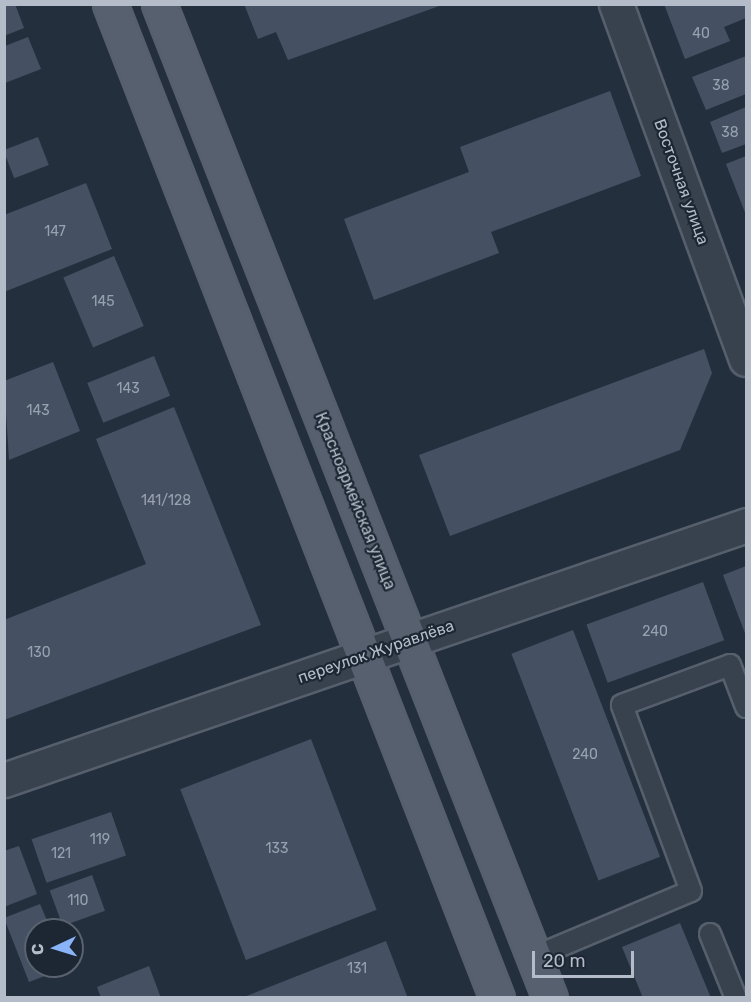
<!DOCTYPE html>
<meta charset="utf-8">
<style>
body{margin:0}
#map{position:relative;width:751px;height:1002px;overflow:hidden;background:#242f3e;font-family:Rubik,sans-serif}
div>[style]{position:absolute}
[style*='--x']{left:calc(var(--x)*1px);top:calc(var(--y)*1px);width:calc(var(--w)*1px);rotate:calc(var(--a)*1deg)}
.building>*{inset:0;background:#455162;transform-origin:0 0}
.roads{filter:drop-shadow(2px 0 #565f6c) drop-shadow(-2px 0 #565f6c) drop-shadow(0 2px #565f6c) drop-shadow(0 -2px #565f6c)}
.service>*{height:20px;margin:-10px;padding:0 10px;transform-origin:10px;border-radius:10px;background:#38414e}
.minor>*{height:33px;margin:-16.5px;padding:0 16.5px;transform-origin:16.5px;border-radius:16.5px;background:#38414e}
.tertiary>*{height:33px;margin:-16.5px;padding:0 16.5px;transform-origin:16.5px;border-radius:16.5px;background:#38414e}
.primary>*{height:33px;margin:-16.5px;padding:0 16.5px;transform-origin:16.5px;border-radius:16.5px;background:#56606e}
span{translate:-50% -50%;white-space:nowrap;text-align:center;line-height:1.15;-webkit-text-stroke:4.5px #1d2633;paint-order:stroke}
.number-label{font-size:14px;color:#98a1af}
.number-label span{-webkit-text-stroke-width:0}
.street-label{font-size:16px;color:#b4bcc9}
.frame{position:absolute;inset:0;border:6px solid #b4bcc9;pointer-events:none}
.north{position:absolute;left:24px;top:918px;width:60px;height:60px;box-sizing:border-box;background:#1d2633;border:2px solid #59626f;border-radius:50%;rotate:266deg;font-size:16px;font-weight:700;line-height:24px;text-align:center;color:#b4bcc9}
.north::after{content:'';display:block;margin:auto;width:21px;height:27px;background:#8ab4f8;clip-path:polygon(50% 0,100% 100%,50% 72%,0 100%)}
.scale{position:absolute;left:532px;top:951px;width:102px;height:27px;box-sizing:border-box;border:3px solid #b4bcc9;border-top:0;padding-left:8px;font-size:18px;line-height:21px;white-space:nowrap;color:#b4bcc9;-webkit-text-stroke:4px #1d2633;paint-order:stroke}
</style>
<div id="map">
<div class="building">
<div style="clip-path:polygon(4px 4px,15px 4px,24px 28px,4px 36px)"></div>
<div style="clip-path:polygon(244px 4px,442px 4px,442px 5px,288px 60px,276px 32px,258px 39px)"></div>
<div style="clip-path:polygon(664px 4px,746px 4px,746px 18px,724px 27px,730px 41px,685px 59px)"></div>
<div style="clip-path:polygon(28px 37px,41px 69px,5px 83px,5px 46px)"></div>
<div style="clip-path:polygon(746px 56px,746px 94px,706px 110px,692px 77px)"></div>
<div style="clip-path:polygon(610px 91px,641px 176px,491px 232px,499px 253px,374px 300px,344px 219px,469px 172px,460px 147px)"></div>
<div style="clip-path:polygon(746px 107px,746px 144px,722px 153px,710px 122px)"></div>
<div style="left:38px;top:137px;width:30px;height:37px;rotate:69deg"></div>
<div style="clip-path:polygon(746px 156px,746px 215px,726px 164px)"></div>
<div style="clip-path:polygon(86px 183px,112px 249px,4px 292px,4px 215px)"></div>
<div style="left:114px;top:256px;width:76px;height:55px;rotate:67deg"></div>
<div style="clip-path:polygon(704px 349px,712px 373px,680px 450px,450px 536px,419px 455px)"></div>
<div style="left:154px;top:356px;width:43px;height:72px;rotate:68deg"></div>
<div style="clip-path:polygon(53px 362px,80px 431px,9px 460px,4px 381px)"></div>
<div style="clip-path:polygon(174px 407px,261px 625px,4px 720px,4px 620px,146px 564px,96px 439px)"></div>
<div style="clip-path:polygon(746px 566px,746px 636px,723px 575px)"></div>
<div style="left:703px;top:582px;width:62px;height:124px;rotate:70deg"></div>
<div style="left:573px;top:630px;width:243px;height:66px;rotate:69deg"></div>
<div style="left:311px;top:739px;width:183px;height:140px;rotate:69deg"></div>
<div style="left:111px;top:812px;width:46px;height:84px;rotate:71deg"></div>
<div style="clip-path:polygon(19px 846px,37px 894px,4px 907px,4px 851px)"></div>
<div style="left:92px;top:875px;width:38px;height:45px;rotate:70deg"></div>
<div style="clip-path:polygon(40px 904px,51px 930px,36px 930px,36px 966px,66px 968px,29px 982px,4px 918px)"></div>
<div style="clip-path:polygon(680px 923px,711px 998px,643px 998px,622px 947px)"></div>
<div style="clip-path:polygon(386px 941px,407px 996px,244px 998px,244px 997px)"></div>
<div style="clip-path:polygon(149px 966px,161px 998px,101px 998px,97px 987px)"></div>
</div>
<div class="roads">
<div class="service">
<div style="--x:710;--y:934;--w:69;--a:67.9"></div>
<div style="--x:534;--y:957;--w:170;--a:-22.8"></div>
<div style="--x:691;--y:891;--w:198;--a:-110.4"></div>
<div style="--x:622;--y:705;--w:115;--a:-20.3"></div>
<div style="--x:730;--y:665;--w:45;--a:69.1"></div>
</div>
<div class="minor">
<div style="--x:616;--y:4;--w:378;--a:69.9"></div>
<div style="--x:364;--y:656;--w:404;--a:-18.9"></div>
</div>
<div class="tertiary">
<div style="--x:4;--y:780;--w:381;--a:-19"></div>
</div>
<div class="primary">
<div style="--x:110;--y:4;--w:1067;--a:68.73"></div>
<div style="--x:159;--y:4;--w:1068;--a:68.53"></div>
</div>
</div>
<div class="number-label">
<span style="left:701px;top:34px">40</span>
<span style="left:721px;top:86px">38</span>
<span style="left:730px;top:133px">38</span>
<span style="left:55px;top:232px">147</span>
<span style="left:103px;top:302px">145</span>
<span style="left:128px;top:389px">143</span>
<span style="left:38px;top:411px">143</span>
<span style="left:166px;top:501px">141/128</span>
<span style="left:655px;top:632px">240</span>
<span style="left:39px;top:653px">130</span>
<span style="left:585px;top:755px">240</span>
<span style="left:100px;top:840px">119</span>
<span style="left:277px;top:849px">133</span>
<span style="left:61px;top:854px">121</span>
<span style="left:78px;top:901px">110</span>
<span style="left:357px;top:969px">131</span>
</div>
<div class="street-label">
<span style="left:681px;top:182px;rotate:70deg">Восточная улица</span>
<span style="left:355px;top:501px;rotate:68deg">Красноармейская улица</span>
<span style="left:376px;top:652px;rotate:-19deg">переулок Журавлёва</span>
</div>
<div class="frame"></div>
<div class="north">С</div>
<div class="scale">20 m</div>
</div>
